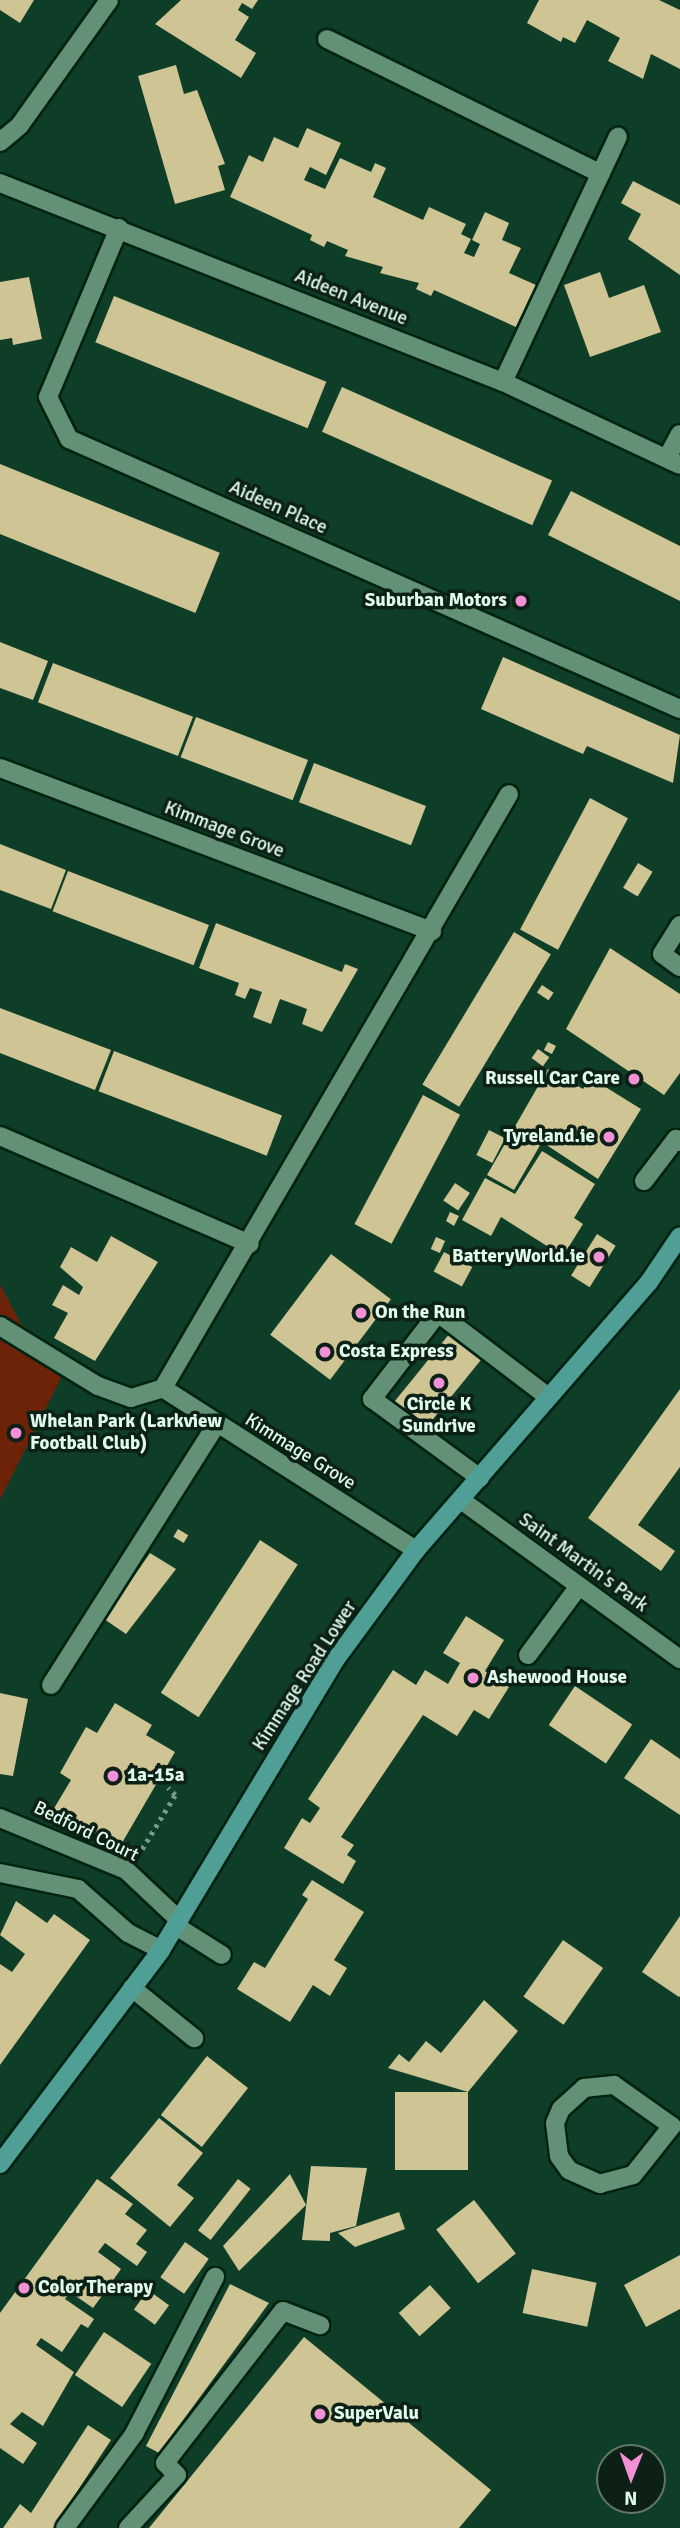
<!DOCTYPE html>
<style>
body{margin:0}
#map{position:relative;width:680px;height:2528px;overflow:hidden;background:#0e3e27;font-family:Signika,sans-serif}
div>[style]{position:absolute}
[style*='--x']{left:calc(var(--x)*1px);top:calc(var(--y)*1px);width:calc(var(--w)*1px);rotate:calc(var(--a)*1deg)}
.green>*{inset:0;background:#6d2307}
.building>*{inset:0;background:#cec494;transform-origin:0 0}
.path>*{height:4.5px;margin-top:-2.25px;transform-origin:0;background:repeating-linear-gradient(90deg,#769a87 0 3.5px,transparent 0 8.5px)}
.roads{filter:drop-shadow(2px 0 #002312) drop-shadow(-2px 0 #002312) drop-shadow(0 2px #002312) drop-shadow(0 -2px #002312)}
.service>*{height:18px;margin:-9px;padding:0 9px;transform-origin:9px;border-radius:9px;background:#629176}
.minor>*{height:18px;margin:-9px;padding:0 9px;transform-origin:9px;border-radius:9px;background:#629176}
.secondary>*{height:18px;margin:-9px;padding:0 9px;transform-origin:9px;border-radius:9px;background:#509f97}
.dots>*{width:19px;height:19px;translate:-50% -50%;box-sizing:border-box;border:4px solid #0d2016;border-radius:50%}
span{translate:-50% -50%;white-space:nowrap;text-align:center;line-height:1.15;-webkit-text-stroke:7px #0d2016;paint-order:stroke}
.street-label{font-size:19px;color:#e0f9ea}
.poi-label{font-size:19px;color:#e0f9ea;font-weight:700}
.right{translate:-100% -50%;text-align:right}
.left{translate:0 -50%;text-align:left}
.north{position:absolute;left:596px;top:2444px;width:70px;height:70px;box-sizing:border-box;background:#0d2016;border:2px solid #61776b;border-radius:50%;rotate:181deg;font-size:19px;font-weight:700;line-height:28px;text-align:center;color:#e0f9ea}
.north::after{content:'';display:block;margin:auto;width:24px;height:32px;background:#f391d6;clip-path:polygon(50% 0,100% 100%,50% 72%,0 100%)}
</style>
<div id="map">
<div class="green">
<div style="clip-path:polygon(0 1284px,21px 1324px,70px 1360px,0 1500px)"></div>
</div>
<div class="building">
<div style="clip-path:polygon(0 0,34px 0,20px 23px,0 10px)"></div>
<div style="clip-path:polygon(181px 0,258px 0,252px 9px,242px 3px,238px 10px,249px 17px,235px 40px,256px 53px,241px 78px,155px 24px)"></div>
<div style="clip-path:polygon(539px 0,659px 0,680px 10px,680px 69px,651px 54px,643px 79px,608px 61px,620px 38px,587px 20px,575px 43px,563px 37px,561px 42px,527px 23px)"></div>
<div style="clip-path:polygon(176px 65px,184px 94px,197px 90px,225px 164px,218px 166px,225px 190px,175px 204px,138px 76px)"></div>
<div style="clip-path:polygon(307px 128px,341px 143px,326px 175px,310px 167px,304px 180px,325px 189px,340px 158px,371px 172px,375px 163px,386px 168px,373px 197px,423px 220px,429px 207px,466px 224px,461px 234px,471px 239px,464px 253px,474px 257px,480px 244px,472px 240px,485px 212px,509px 223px,502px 240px,521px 248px,509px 273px,536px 285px,516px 327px,434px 290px,431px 296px,416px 289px,419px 283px,380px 273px,383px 267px,345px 256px,348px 250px,327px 241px,324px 247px,310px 240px,312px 235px,230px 197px,249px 155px,263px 162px,274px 137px,298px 148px)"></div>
<div style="clip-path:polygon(633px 181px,680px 205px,680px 275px,628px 239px,641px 214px,621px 203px)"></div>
<div style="clip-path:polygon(600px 272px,609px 298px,644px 285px,661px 332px,590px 357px,564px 285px)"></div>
<div style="clip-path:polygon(29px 277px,42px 339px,13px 345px,12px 338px,0 340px,0 282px)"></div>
<div style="left:114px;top:296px;width:229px;height:50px;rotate:22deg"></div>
<div style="left:342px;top:387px;width:230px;height:49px;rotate:24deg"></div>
<div style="left:0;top:464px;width:237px;height:65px;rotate:22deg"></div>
<div style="clip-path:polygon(571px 491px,680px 546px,680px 601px,548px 535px)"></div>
<div style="clip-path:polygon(0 642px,48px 661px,33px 700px,0 688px)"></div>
<div style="clip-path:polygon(503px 657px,680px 735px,673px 783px,587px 746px,583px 754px,481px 709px)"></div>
<div style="left:53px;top:663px;width:150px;height:42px;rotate:21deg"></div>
<div style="left:196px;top:717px;width:120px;height:43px;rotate:21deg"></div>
<div style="left:314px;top:763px;width:120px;height:42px;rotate:21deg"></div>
<div style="left:590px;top:798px;width:43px;height:149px;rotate:28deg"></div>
<div style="clip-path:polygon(0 844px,66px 870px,51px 909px,0 890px)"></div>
<div style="left:638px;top:863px;width:17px;height:29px;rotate:31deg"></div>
<div style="left:68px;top:871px;width:151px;height:43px;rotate:21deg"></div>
<div style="clip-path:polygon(216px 923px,342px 972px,345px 964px,358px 969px,322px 1032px,302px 1024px,307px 1009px,280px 999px,271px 1024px,253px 1017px,262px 992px,250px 988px,245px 999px,235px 995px,239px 983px,199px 968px)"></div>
<div style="left:514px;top:932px;width:43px;height:178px;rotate:31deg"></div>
<div style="clip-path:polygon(610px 948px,680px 994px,680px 1073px,664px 1095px,566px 1029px)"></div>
<div style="left:542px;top:985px;width:14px;height:9px;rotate:34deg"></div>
<div style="clip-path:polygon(0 1008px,111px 1050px,95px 1090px,0 1053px)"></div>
<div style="left:548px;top:1042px;width:9px;height:9px;rotate:27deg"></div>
<div style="left:538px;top:1049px;width:14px;height:11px;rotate:36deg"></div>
<div style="left:114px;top:1051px;width:180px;height:43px;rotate:21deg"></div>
<div style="clip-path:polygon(548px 1069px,583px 1089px,591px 1078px,641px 1109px,598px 1179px,542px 1142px,514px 1190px,487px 1175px)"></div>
<div style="left:423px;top:1095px;width:42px;height:146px;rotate:28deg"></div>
<div style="left:489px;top:1130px;width:18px;height:28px;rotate:27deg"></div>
<div style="clip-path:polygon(542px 1151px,595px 1184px,574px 1218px,583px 1224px,563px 1256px,501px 1217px,491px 1236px,462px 1220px,485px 1178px,515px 1194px)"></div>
<div style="left:455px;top:1183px;width:18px;height:21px;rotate:34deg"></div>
<div style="clip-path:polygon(450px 1212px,459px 1216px,454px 1226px,446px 1221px)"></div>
<div style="left:597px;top:1234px;width:22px;height:49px;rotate:32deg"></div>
<div style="clip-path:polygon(111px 1236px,158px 1262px,95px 1361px,54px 1338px,68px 1313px,52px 1305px,63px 1285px,79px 1295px,83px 1287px,60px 1267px,71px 1247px,97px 1262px)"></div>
<div style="left:436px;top:1237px;width:10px;height:13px;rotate:24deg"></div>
<div style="left:444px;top:1252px;width:32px;height:22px;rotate:28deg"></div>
<div style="left:331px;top:1254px;width:75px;height:101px;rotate:37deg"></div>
<div style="left:463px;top:1317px;width:41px;height:113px;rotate:39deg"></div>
<div style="clip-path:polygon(680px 1389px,680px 1467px,638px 1525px,675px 1551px,661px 1571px,588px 1518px)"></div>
<div style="left:178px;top:1529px;width:12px;height:9px;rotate:31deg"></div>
<div style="left:260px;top:1540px;width:45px;height:182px;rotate:33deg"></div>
<div style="clip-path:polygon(150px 1553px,176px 1569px,126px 1634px,104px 1619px)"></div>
<div style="clip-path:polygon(466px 1616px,504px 1640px,485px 1671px,509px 1687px,489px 1719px,474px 1710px,457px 1736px,423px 1715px,341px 1837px,354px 1845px,347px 1855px,356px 1861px,343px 1884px,284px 1848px,302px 1818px,310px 1823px,320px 1808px,308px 1799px,393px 1670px,416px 1685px,425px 1670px,448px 1684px,460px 1663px,443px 1653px)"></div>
<div style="left:575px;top:1686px;width:69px;height:47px;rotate:34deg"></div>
<div style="clip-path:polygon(0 1693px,28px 1699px,13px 1776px,0 1774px)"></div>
<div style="clip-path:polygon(115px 1703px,152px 1725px,146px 1735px,175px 1752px,119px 1848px,53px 1810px,71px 1780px,60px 1773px,86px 1727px,97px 1733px)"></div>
<div style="clip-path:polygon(651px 1739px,680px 1759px,680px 1815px,624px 1778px)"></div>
<div style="clip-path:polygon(312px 1880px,364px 1912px,334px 1960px,347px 1968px,330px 1996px,313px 1985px,290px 2022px,237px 1989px,254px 1962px,265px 1968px,308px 1899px,302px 1895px)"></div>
<div style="clip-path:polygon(16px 1901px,47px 1923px,54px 1914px,90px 1940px,0 2065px,0 1964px,12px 1972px,25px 1954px,0 1935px)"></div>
<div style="clip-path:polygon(680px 1916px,680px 1996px,679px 1997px,642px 1972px)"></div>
<div style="left:563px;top:1940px;width:49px;height:69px;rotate:35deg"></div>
<div style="clip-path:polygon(484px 2000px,518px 2031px,468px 2092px,388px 2068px,399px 2054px,409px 2062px,426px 2041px,441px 2053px)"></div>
<div style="left:207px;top:2056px;width:52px;height:75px;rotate:38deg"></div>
<div style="left:395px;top:2092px;width:73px;height:78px"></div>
<div style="clip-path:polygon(159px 2118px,203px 2153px,177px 2185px,194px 2198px,170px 2227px,110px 2178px)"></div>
<div style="clip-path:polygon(311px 2166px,367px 2168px,356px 2226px,330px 2233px,330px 2241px,302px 2240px)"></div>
<div style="clip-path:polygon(290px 2174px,306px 2205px,239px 2271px,223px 2246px)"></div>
<div style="clip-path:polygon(97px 2179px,133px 2204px,125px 2214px,147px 2230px,136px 2244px,147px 2252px,137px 2266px,105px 2243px,98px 2252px,121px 2269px,104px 2293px,93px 2308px,70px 2292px,65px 2299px,94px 2319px,88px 2328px,81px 2324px,62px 2352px,41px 2338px,36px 2345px,74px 2372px,43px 2426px,22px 2412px,10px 2424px,37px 2443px,23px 2464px,0 2448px,0 2313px)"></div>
<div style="left:238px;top:2179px;width:16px;height:65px;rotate:38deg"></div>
<div style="left:474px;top:2200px;width:68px;height:48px;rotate:52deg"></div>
<div style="clip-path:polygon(399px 2212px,405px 2229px,355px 2247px,338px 2233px)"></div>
<div style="left:185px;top:2242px;width:29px;height:43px;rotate:35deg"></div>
<div style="clip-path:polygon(680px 2255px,680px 2309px,646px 2327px,624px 2285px)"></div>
<div style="left:532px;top:2269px;width:66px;height:45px;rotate:12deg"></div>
<div style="clip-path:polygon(230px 2284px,269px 2303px,159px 2453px,146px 2446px)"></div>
<div style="left:430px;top:2285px;width:31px;height:42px;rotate:48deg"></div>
<div style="left:148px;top:2290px;width:26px;height:24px;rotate:36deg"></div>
<div style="left:104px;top:2332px;width:57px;height:52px;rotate:34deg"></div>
<div style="clip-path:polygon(304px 2337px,491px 2490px,459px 2528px,149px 2528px)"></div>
<div style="clip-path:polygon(88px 2425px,111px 2440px,53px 2528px,3px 2528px,20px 2504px,31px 2513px)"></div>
</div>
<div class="path">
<div style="--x:142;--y:1849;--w:63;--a:-58.6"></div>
<div style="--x:175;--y:1795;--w:10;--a:-135"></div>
</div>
<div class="roads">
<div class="service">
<div style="--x:327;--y:39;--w:305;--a:26.2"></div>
<div style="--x:503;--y:382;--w:271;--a:-64.9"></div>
<div style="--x:680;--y:925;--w:34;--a:122"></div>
<div style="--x:662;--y:954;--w:22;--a:36"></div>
<div style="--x:644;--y:1181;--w:53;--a:-52.7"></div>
<div style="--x:676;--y:1139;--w:5;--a:37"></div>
<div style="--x:0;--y:1326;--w:115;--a:31.5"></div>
<div style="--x:98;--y:1386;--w:35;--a:20"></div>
<div style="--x:131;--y:1398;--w:34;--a:-17"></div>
<div style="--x:480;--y:1478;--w:134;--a:-143.8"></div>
<div style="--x:372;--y:1399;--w:108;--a:-52.5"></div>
<div style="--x:438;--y:1313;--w:137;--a:37.3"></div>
<div style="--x:528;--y:1655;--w:86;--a:-53.5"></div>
<div style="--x:51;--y:1685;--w:308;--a:-57.6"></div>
<div style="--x:0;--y:1818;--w:136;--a:22.4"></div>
<div style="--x:126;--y:1870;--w:73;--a:43.3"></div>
<div style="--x:0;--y:1873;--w:80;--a:11.6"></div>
<div style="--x:78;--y:1889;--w:67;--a:41.3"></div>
<div style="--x:128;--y:1933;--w:37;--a:27"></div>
<div style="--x:176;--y:1926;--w:54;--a:32.2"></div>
<div style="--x:132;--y:1988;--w:80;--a:38.9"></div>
<div style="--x:65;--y:2528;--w:117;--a:-53.7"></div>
<div style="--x:134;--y:2434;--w:177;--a:-62.7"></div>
<div style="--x:128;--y:2528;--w:72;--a:-47.2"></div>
<div style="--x:177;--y:2475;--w:17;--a:-135"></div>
<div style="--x:165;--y:2463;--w:192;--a:-52.2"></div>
<div style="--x:283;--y:2311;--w:40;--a:21"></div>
</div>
<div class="minor">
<div style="--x:0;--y:142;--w:26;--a:-40"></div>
<div style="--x:20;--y:125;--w:153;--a:-54.5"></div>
<div style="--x:0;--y:183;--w:541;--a:21.59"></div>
<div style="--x:503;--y:382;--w:195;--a:25.1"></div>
<div style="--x:119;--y:228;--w:183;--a:112.8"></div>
<div style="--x:48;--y:397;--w:47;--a:63.4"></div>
<div style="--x:69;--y:439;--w:668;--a:23.84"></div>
<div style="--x:667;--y:458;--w:27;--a:-62"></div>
<div style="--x:0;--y:768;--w:462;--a:20.7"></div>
<div style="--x:0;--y:1136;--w:272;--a:23.4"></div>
<div style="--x:461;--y:1500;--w:271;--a:36"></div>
<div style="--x:416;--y:1550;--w:300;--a:-147.4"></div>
<div style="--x:163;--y:1388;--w:687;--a:-59.78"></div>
<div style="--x:614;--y:2085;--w:71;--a:35.3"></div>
<div style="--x:672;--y:2126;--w:63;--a:128.5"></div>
<div style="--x:633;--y:2175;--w:34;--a:165"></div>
<div style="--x:600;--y:2184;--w:34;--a:-156"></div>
<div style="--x:569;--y:2170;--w:17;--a:-126"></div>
<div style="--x:559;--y:2156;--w:33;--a:-97"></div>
<div style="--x:555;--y:2123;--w:15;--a:-67"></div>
<div style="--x:561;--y:2109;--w:31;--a:-42"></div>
<div style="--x:584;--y:2088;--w:30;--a:-6"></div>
</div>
<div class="secondary">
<div style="--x:0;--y:2164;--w:268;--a:-53"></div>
<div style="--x:161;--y:1950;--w:340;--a:-59"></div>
<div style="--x:336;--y:1659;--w:135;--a:-53.7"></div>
<div style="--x:416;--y:1550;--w:355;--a:-49"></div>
<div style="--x:649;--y:1282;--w:55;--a:-56"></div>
</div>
</div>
<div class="dots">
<div style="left:521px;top:601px;background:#f391d6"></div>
<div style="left:634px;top:1079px;background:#f391d6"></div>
<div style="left:609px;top:1137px;background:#f391d6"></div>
<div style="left:599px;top:1257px;background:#f391d6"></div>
<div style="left:361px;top:1313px;background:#f391d6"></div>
<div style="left:325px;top:1352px;background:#f391d6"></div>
<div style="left:439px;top:1383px;background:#f391d6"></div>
<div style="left:16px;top:1433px;background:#f391d6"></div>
<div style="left:473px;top:1678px;background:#f391d6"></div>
<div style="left:113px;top:1776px;background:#f391d6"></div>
<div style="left:24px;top:2288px;background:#f391d6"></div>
<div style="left:320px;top:2414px;background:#f391d6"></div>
</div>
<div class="street-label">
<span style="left:351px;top:298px;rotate:22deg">Aideen Avenue</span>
<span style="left:278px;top:508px;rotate:24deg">Aideen Place</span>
<span style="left:224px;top:830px;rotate:21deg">Kimmage Grove</span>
<span style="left:300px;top:1452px;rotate:32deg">Kimmage Grove</span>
<span style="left:583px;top:1563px;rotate:36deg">Saint Martin's Park</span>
<span style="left:305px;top:1676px;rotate:-57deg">Kimmage Road Lower</span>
<span style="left:86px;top:1832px;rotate:26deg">Bedford Court</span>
</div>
<div class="poi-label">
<span class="right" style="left:507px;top:601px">Suburban Motors</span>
<span class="right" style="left:620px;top:1079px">Russell Car Care</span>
<span class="right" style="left:595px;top:1137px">Tyreland.ie</span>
<span class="right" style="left:585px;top:1257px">BatteryWorld.ie</span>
<span class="left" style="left:375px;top:1313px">On the Run</span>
<span class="left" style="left:339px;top:1352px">Costa Express</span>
<span style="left:439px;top:1416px">Circle K<br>Sundrive</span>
<span class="left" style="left:30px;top:1433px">Whelan Park (Larkview<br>Football Club)</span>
<span class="left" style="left:487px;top:1678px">Ashewood House</span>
<span class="left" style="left:127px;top:1776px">1a-15a</span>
<span class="left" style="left:38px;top:2288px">Color Therapy</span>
<span class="left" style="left:334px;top:2414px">SuperValu</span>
</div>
<div class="north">N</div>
</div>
